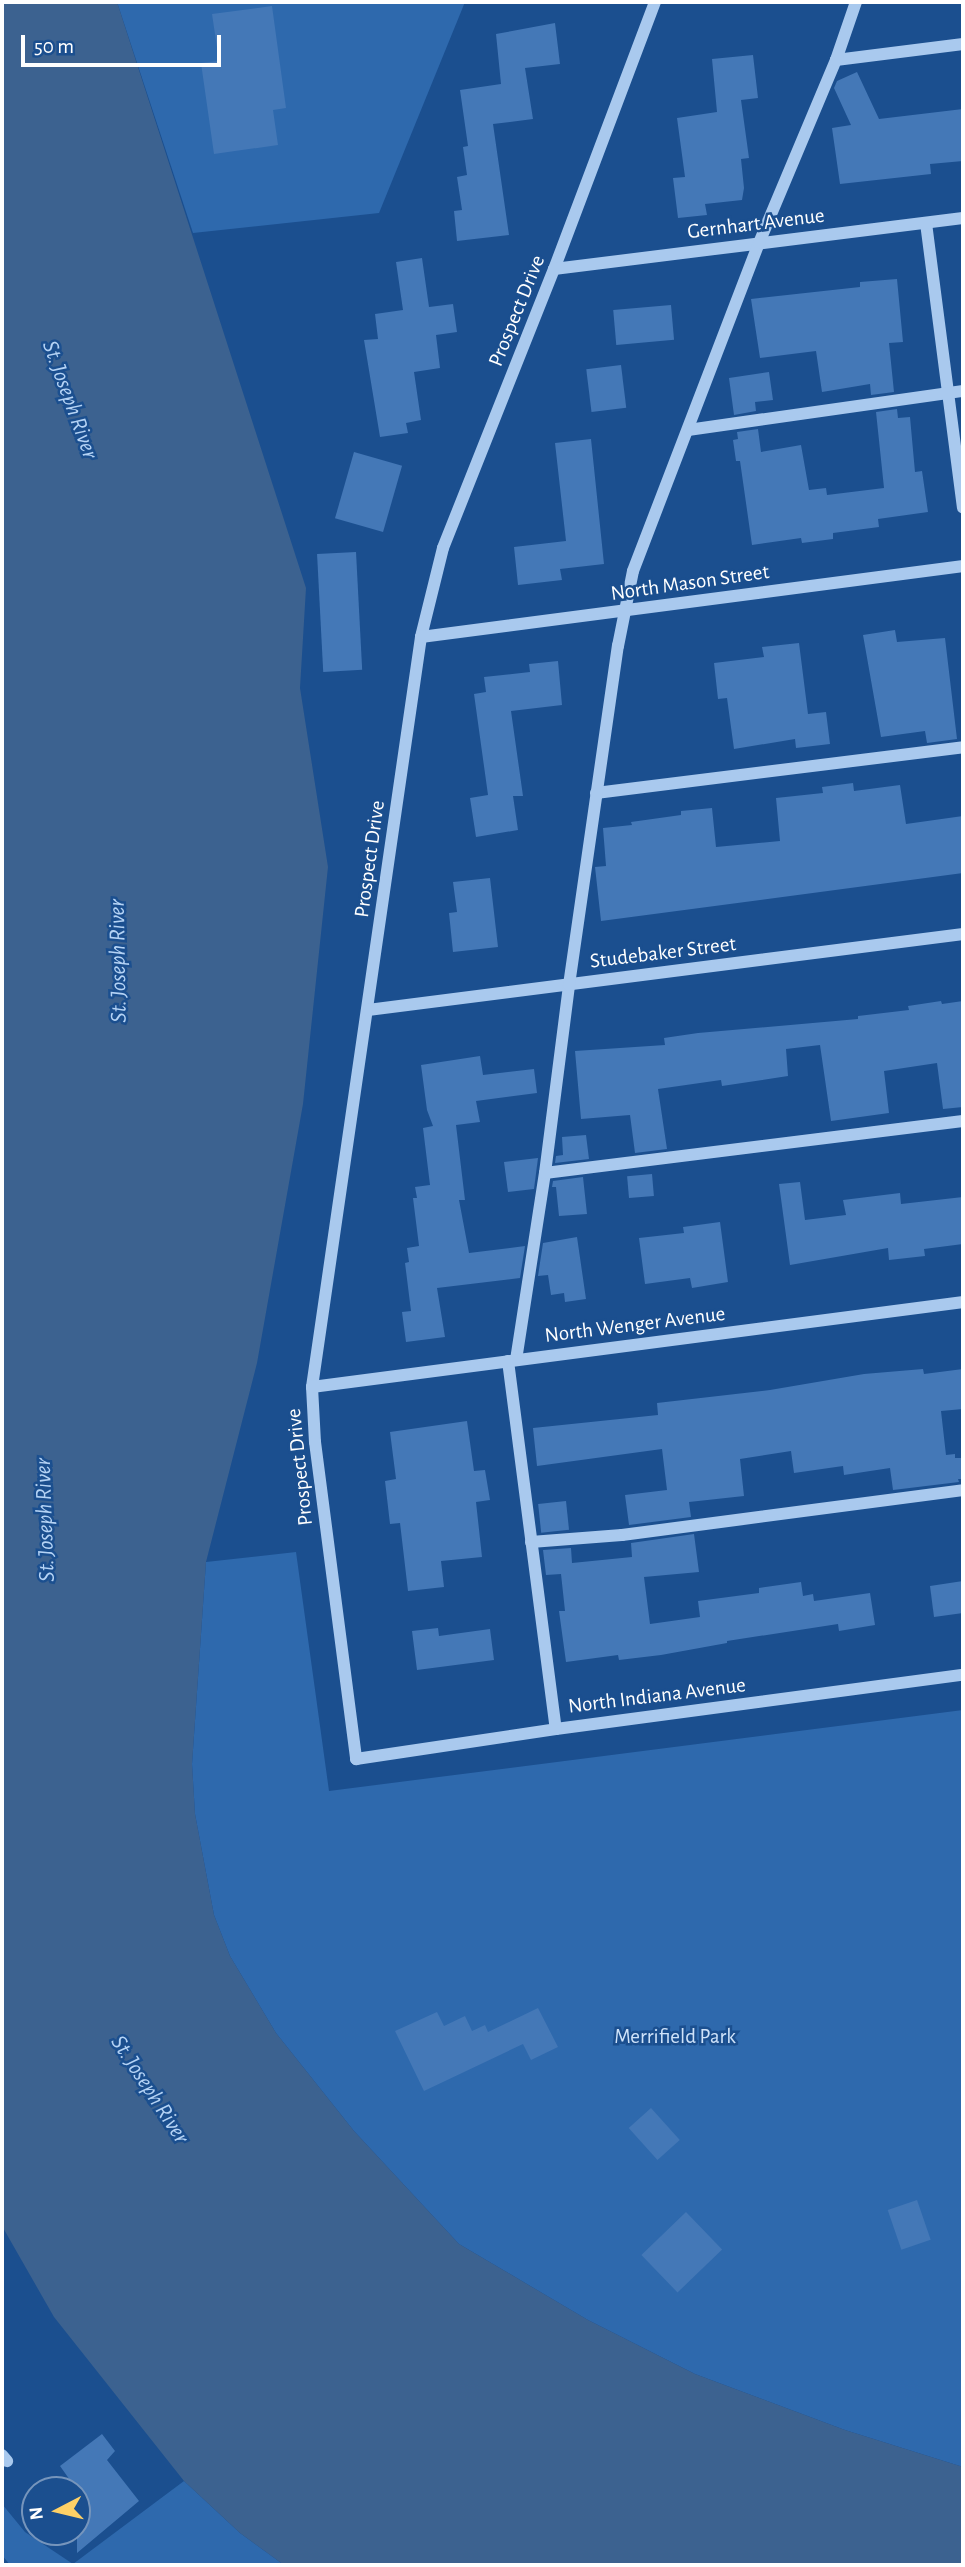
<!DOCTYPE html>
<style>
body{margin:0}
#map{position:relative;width:965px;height:2567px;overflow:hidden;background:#1b4f8f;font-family:"Alegreya Sans",sans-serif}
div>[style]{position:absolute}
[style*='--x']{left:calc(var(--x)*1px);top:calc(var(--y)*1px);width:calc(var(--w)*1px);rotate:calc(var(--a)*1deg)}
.green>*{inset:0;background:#2e69ad}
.water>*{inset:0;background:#3c6290}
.building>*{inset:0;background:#4478b7;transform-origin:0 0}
.minor>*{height:12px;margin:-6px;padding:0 6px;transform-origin:6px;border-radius:6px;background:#a9c9ee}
span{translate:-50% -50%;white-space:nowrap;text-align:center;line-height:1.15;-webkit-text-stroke:5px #1b4f8f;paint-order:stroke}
.street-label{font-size:21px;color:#fff}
.park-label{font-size:21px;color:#cfe3fa}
.water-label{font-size:23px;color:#b5d3f5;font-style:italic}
.frame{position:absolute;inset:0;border:4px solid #fff;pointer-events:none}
.north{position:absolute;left:21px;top:2476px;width:70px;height:70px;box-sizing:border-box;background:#1b4f8f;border:2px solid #7695bc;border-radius:50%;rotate:263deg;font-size:19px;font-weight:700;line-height:28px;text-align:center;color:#fff}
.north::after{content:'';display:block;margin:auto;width:24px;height:32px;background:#ffd166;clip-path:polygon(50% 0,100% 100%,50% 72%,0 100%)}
.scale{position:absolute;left:21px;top:35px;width:200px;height:32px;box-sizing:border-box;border:4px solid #fff;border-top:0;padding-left:9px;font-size:21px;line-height:24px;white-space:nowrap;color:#fff;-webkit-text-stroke:5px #1b4f8f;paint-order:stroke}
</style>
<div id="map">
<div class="green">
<div style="clip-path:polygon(117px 2px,465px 2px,379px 213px,193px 233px)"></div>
<div style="clip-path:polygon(296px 1552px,329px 1791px,963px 1710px,963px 2467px,845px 2430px,695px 2374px,588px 2320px,459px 2244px,354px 2131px,276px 2033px,230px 1956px,214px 1915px,195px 1814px,192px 1764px,206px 1562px)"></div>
<div style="clip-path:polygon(184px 2481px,240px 2533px,284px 2565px,10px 2565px,2px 2555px,2px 2504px,25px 2532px,73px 2564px)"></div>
</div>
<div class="water">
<div style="clip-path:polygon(2px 2px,117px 2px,306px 588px,300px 688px,328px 867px,303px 1104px,257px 1363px,206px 1562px,192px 1764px,195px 1814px,214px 1915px,230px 1956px,276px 2033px,354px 2131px,459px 2244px,588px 2320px,695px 2374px,845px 2430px,963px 2467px,963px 2565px,284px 2565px,240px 2533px,184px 2481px,54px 2317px,2px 2226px)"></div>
</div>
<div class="building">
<div style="clip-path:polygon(272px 6px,286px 108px,273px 110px,278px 145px,214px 154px,201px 63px,219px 61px,212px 14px)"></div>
<div style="clip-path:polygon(555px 23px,560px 64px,525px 68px,533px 119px,493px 124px,509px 235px,457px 241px,454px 211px,462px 210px,457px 177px,467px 175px,463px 147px,468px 146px,460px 90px,501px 84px,496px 34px)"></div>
<div style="clip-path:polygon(753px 55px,758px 98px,741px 100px,749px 158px,741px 159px,744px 188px,742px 200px,705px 204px,707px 215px,678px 218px,673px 178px,685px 177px,677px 118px,717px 112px,712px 59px)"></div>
<div style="clip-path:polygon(857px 72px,879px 119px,963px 109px,963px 161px,930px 164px,931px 174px,840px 184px,832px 128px,851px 125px,834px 88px,837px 81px)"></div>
<div style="clip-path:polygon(422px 258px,429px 307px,453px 304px,457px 332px,436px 335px,440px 368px,414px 372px,421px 420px,406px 423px,408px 433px,380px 437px,364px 340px,378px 339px,375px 314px,403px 310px,396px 262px)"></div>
<div style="clip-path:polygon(897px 279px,903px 342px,889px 343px,894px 392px,871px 395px,870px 384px,822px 392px,816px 351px,760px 358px,751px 299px,860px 287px,860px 282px)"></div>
<div style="left:671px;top:305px;width:35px;height:58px;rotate:85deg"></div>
<div style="left:621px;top:365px;width:43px;height:35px;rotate:83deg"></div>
<div style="clip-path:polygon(769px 372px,773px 400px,755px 402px,756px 411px,734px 415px,729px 378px)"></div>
<div style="clip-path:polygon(897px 409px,898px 418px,910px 417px,915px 472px,922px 471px,928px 512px,878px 519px,879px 527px,833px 533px,833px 539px,802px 543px,801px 538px,752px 545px,740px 461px,736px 461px,733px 440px,738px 439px,737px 432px,758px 429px,761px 452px,801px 445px,809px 490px,826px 488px,827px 495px,884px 488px,876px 412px)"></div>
<div style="clip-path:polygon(591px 439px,604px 564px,560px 569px,562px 580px,518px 585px,514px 547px,566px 541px,555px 443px)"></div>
<div style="left:354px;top:452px;width:50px;height:69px;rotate:16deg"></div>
<div style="left:356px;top:552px;width:118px;height:39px;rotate:87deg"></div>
<div style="clip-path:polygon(895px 630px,897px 642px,945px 638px,957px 739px,927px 743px,925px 731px,881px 737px,863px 635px)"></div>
<div style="clip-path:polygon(799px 643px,808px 714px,826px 712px,830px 744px,796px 748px,795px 739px,734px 749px,727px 698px,718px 699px,714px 663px,764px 657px,762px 647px)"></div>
<div style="clip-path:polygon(558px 661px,562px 705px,511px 711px,523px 796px,513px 796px,518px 830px,476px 837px,470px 798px,488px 795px,474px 694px,486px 692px,484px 677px,530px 672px,529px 664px)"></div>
<div style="clip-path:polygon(853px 783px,854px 791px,900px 785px,906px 824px,963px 816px,963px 873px,601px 921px,595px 867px,606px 866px,603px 828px,632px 825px,631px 822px,681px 815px,681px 811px,712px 808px,716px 847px,780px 841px,776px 798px,823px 793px,822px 787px)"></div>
<div style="clip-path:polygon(490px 878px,498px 947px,453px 952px,449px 913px,457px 912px,453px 882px)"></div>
<div style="clip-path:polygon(941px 1001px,942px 1004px,963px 1001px,963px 1107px,943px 1109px,937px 1063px,884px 1071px,889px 1113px,831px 1121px,820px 1045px,786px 1049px,788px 1076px,722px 1086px,721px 1080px,658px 1089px,667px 1149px,635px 1153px,630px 1115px,581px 1119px,575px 1051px,665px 1045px,664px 1038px,698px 1033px,858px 1019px,858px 1016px,909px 1010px,908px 1006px)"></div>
<div style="clip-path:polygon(480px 1056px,483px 1075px,534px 1069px,537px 1093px,476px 1101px,480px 1122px,456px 1125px,465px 1200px,459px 1200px,469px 1253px,525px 1246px,520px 1278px,437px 1288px,445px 1337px,406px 1342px,402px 1312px,411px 1311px,405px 1263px,409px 1262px,407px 1248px,419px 1246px,413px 1198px,417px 1198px,415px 1187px,430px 1185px,423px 1128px,433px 1126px,427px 1110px,421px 1065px)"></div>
<div style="clip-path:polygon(586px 1135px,589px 1159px,555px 1163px,556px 1156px,563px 1155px,562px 1137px)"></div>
<div style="clip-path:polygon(538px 1158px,534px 1189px,508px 1192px,504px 1162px)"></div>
<div style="left:652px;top:1174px;width:22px;height:25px;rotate:85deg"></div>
<div style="clip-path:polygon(583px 1177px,587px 1214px,559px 1216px,556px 1187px,552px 1187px,553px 1181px)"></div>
<div style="clip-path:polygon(800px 1182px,805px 1220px,846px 1215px,843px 1200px,900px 1193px,901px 1204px,963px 1197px,963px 1244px,924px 1249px,925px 1256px,889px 1260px,888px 1248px,790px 1265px,779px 1184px)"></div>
<div style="clip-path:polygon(720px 1222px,728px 1282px,692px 1288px,690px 1278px,645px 1284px,639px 1238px,684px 1233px,683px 1227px)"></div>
<div style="clip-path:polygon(577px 1237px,586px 1299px,565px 1302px,564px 1293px,551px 1295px,548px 1275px,538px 1276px,543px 1243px)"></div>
<div style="clip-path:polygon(923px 1369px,924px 1374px,963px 1369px,963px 1409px,941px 1411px,946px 1455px,955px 1454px,955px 1458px,963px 1458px,963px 1479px,958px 1479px,959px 1482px,893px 1490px,890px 1468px,844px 1475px,843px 1466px,794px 1473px,791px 1451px,740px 1459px,744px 1496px,689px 1502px,691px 1517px,629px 1525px,625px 1495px,667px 1490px,662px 1449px,537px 1466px,533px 1428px,658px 1415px,657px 1403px,770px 1390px,864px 1374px)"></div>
<div style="clip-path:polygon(467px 1421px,474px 1471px,485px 1470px,490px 1500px,476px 1502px,482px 1557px,441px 1561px,444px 1587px,408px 1591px,400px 1523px,390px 1524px,385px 1481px,396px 1479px,390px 1432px)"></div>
<div style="left:566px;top:1501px;width:29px;height:28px;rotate:84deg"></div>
<div style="clip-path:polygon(694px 1534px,699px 1572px,644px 1577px,650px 1624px,700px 1617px,698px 1601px,759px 1593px,759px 1588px,801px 1582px,803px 1596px,813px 1594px,814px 1601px,870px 1593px,875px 1625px,839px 1631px,838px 1624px,727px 1641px,727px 1643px,661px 1655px,619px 1660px,618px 1655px,566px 1662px,559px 1611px,565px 1611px,561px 1574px,546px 1575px,543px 1550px,571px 1548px,572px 1563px,632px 1557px,631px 1543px)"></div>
<div style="clip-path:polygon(963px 1581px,963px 1613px,934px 1617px,930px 1586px)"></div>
<div style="clip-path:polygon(438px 1628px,439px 1636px,490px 1629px,494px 1660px,417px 1670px,412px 1631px)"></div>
<div style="clip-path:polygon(538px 2008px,558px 2047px,531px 2060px,523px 2044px,424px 2091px,395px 2031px,437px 2012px,444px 2026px,465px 2016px,472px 2031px,485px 2025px,488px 2032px)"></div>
<div style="left:651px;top:2108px;width:43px;height:30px;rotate:48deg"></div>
<div style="left:917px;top:2200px;width:42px;height:31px;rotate:71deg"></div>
<div style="left:686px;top:2212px;width:52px;height:62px;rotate:46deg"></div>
<div style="clip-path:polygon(102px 2434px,115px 2451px,107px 2460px,139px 2501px,77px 2553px,77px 2490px,60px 2466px)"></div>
</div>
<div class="minor">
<div style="--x:655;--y:2;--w:285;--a:110.7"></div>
<div style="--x:554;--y:269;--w:300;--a:111.7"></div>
<div style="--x:443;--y:548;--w:92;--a:103.9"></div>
<div style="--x:421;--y:637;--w:758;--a:98.27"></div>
<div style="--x:312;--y:1387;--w:55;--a:86.9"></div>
<div style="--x:315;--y:1442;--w:320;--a:82.6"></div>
<div style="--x:356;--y:1759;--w:202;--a:-8.5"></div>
<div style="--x:556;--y:1729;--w:411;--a:-7.6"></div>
<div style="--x:836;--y:60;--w:128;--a:-7.2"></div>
<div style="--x:926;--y:223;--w:287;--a:82.6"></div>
<div style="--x:554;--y:269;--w:412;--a:-7.1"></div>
<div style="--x:688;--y:430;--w:278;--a:-8.1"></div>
<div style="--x:421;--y:637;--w:547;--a:-7.46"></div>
<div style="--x:596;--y:793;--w:370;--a:-7.1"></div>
<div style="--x:368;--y:1010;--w:600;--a:-7.28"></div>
<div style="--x:545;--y:1173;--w:421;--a:-7.1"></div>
<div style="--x:516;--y:1360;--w:189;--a:-81.2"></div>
<div style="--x:545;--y:1173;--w:190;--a:-82.7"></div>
<div style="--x:569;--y:985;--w:343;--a:-81.8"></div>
<div style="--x:618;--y:646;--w:76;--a:-78.7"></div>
<div style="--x:633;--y:571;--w:351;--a:-69"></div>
<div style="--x:759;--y:243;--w:199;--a:-67.2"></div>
<div style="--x:836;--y:60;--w:61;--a:-71"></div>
<div style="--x:508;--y:1361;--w:371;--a:82.6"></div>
<div style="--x:312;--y:1387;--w:657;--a:-7.44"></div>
<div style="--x:531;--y:1542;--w:91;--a:-4.4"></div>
<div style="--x:622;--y:1535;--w:344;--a:-7.5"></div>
<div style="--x:2;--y:2455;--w:8;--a:50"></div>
</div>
<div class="street-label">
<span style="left:756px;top:224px;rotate:-7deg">Gernhart Avenue</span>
<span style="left:517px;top:311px;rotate:-68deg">Prospect Drive</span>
<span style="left:690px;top:583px;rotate:-8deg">North Mason Street</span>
<span style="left:370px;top:859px;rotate:-82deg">Prospect Drive</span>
<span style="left:663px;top:953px;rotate:-7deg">Studebaker Street</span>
<span style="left:635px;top:1325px;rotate:-7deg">North Wenger Avenue</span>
<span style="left:300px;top:1467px;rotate:-96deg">Prospect Drive</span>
<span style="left:657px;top:1696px;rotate:-7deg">North Indiana Avenue</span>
</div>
<div class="park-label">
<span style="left:675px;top:2037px">Merrifield Park</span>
</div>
<div class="water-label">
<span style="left:69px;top:400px;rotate:70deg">St. Joseph River</span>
<span style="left:119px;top:961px;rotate:-91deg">St. Joseph River</span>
<span style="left:46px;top:1520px;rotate:-92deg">St. Joseph River</span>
<span style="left:149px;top:2090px;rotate:57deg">St. Joseph River</span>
</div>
<div class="frame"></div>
<div class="north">N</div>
<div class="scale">50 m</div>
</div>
